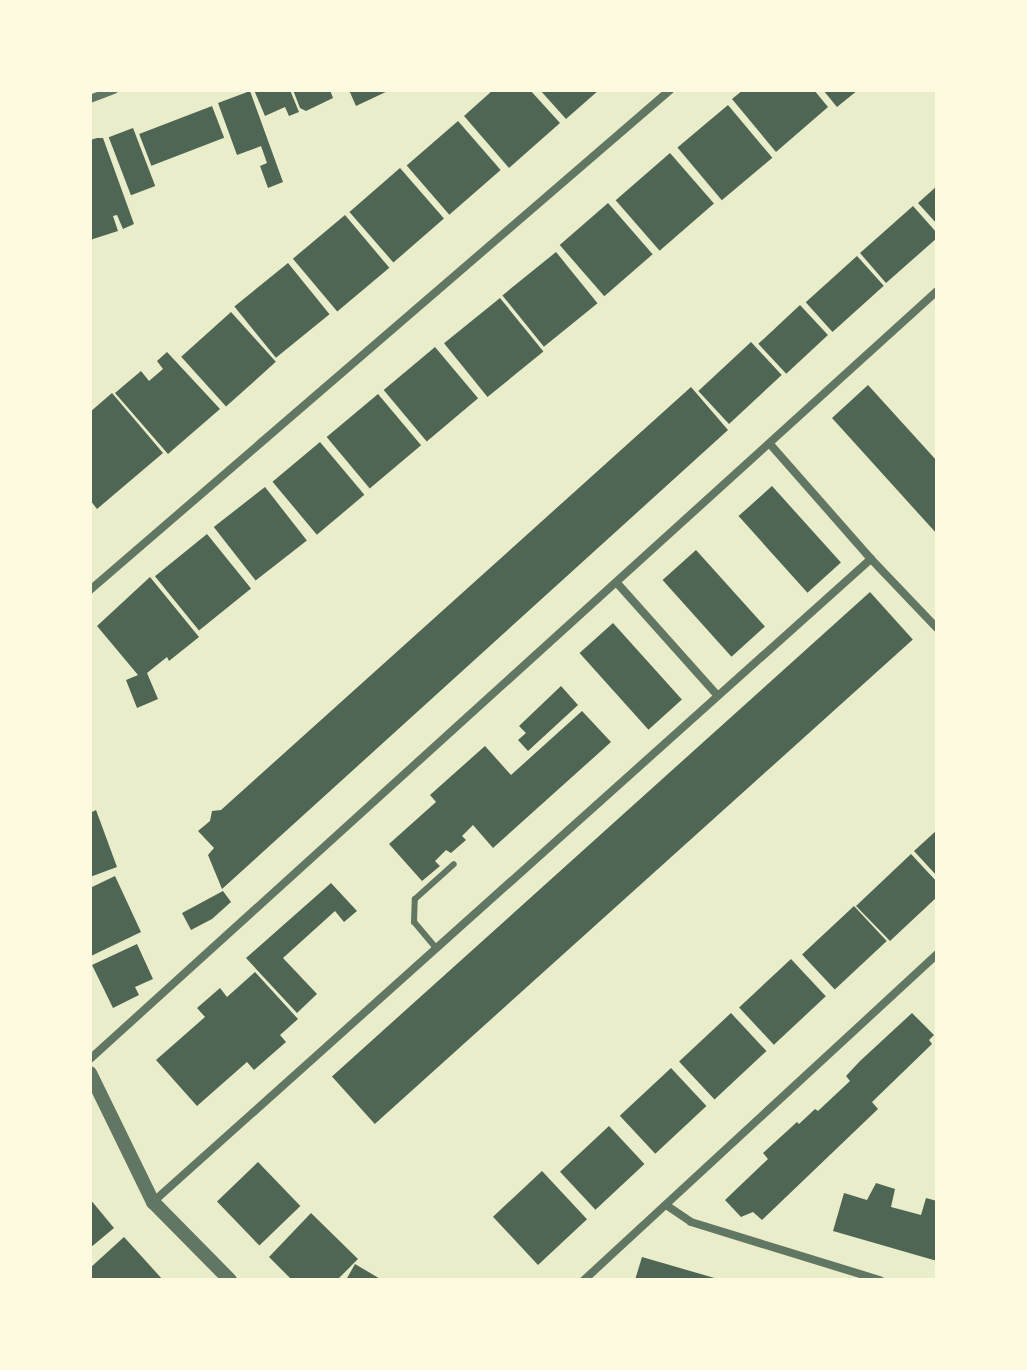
<!DOCTYPE html>
<style>
body{margin:0}
#map{position:relative;width:1027px;height:1370px;overflow:hidden;background:#e9edc9;font-family:Karla,sans-serif}
div>[style]{position:absolute}
[style*='--x']{left:calc(var(--x)*1px);top:calc(var(--y)*1px);width:calc(var(--w)*1px);rotate:calc(var(--a)*1deg)}
.building>*{inset:0;background:#4f6655;transform-origin:0 0}
.service>*{height:6px;margin:-3px;padding:0 3px;transform-origin:3px;border-radius:3px;background:#617663}
.minor>*{height:8px;margin:-4px;padding:0 4px;transform-origin:4px;border-radius:4px;background:#617663}
.tertiary>*{height:14px;margin:-7px;padding:0 7px;transform-origin:7px;border-radius:7px;background:#617663}
span{translate:-50% -50%;white-space:nowrap;text-align:center;line-height:1.15;-webkit-text-stroke:8px #fefae0;paint-order:stroke}
.frame{position:absolute;inset:0;border:92px solid #fefae0;pointer-events:none}
</style>
<div id="map">
<div class="building">
<div style="clip-path:polygon(254px 90px,290px 90px,299px 112px,289px 116px,285px 107px,265px 116px)"></div>
<div style="clip-path:polygon(293px 90px,330px 90px,333px 98px,306px 111px,300px 108px)"></div>
<div style="clip-path:polygon(349px 90px,390px 90px,356px 106px)"></div>
<div style="clip-path:polygon(493px 90px,530px 90px,560px 123px,509px 168px,464px 116px)"></div>
<div style="clip-path:polygon(540px 90px,599px 90px,566px 119px)"></div>
<div style="clip-path:polygon(743px 90px,814px 90px,828px 107px,776px 152px,732px 99px)"></div>
<div style="clip-path:polygon(823px 90px,858px 90px,837px 107px)"></div>
<div style="clip-path:polygon(250px 91px,283px 182px,268px 188px,260px 166px,267px 163px,261px 146px,237px 155px,218px 103px)"></div>
<div style="left:728px;top:105px;width:69px;height:66px;rotate:50deg"></div>
<div style="left:212px;top:106px;width:34px;height:78px;rotate:69deg"></div>
<div style="left:458px;top:121px;width:65px;height:68px;rotate:49deg"></div>
<div style="left:133px;top:128px;width:62px;height:26px;rotate:69deg"></div>
<div style="clip-path:polygon(97px 138px,103px 138px,134px 224px,123px 229px,117px 215px,113px 216px,118px 231px,90px 240px,90px 140px)"></div>
<div style="left:670px;top:153px;width:67px;height:72px;rotate:49deg"></div>
<div style="left:400px;top:168px;width:67px;height:67px;rotate:49deg"></div>
<div style="clip-path:polygon(937px 186px,937px 224px,918px 203px)"></div>
<div style="left:608px;top:203px;width:68px;height:64px;rotate:49deg"></div>
<div style="clip-path:polygon(913px 206px,937px 233px,937px 238px,886px 283px,860px 253px)"></div>
<div style="left:345px;top:215px;width:69px;height:68px;rotate:50deg"></div>
<div style="left:556px;top:252px;width:66px;height:69px;rotate:51deg"></div>
<div style="left:857px;top:256px;width:40px;height:69px;rotate:48deg"></div>
<div style="left:288px;top:263px;width:66px;height:69px;rotate:51deg"></div>
<div style="left:500px;top:298px;width:69px;height:72px;rotate:51deg"></div>
<div style="left:800px;top:305px;width:41px;height:57px;rotate:47deg"></div>
<div style="left:231px;top:312px;width:67px;height:67px;rotate:48deg"></div>
<div style="left:751px;top:342px;width:45px;height:72px;rotate:47deg"></div>
<div style="left:435px;top:347px;width:67px;height:67px;rotate:50deg"></div>
<div style="clip-path:polygon(167px 352px,220px 409px,168px 454px,115px 393px,141px 371px,149px 381px,163px 369px,157px 361px)"></div>
<div style="clip-path:polygon(868px 385px,937px 461px,937px 534px,832px 418px)"></div>
<div style="clip-path:polygon(691px 387px,728px 430px,222px 889px,208px 855px,214px 848px,198px 831px,210px 821px,212px 811px,221px 810px)"></div>
<div style="clip-path:polygon(112px 393px,163px 453px,97px 509px,90px 500px,90px 412px)"></div>
<div style="left:378px;top:394px;width:67px;height:67px;rotate:50deg"></div>
<div style="left:320px;top:442px;width:69px;height:62px;rotate:50deg"></div>
<div style="left:772px;top:486px;width:103px;height:45px;rotate:48deg"></div>
<div style="left:265px;top:487px;width:68px;height:65px;rotate:52deg"></div>
<div style="left:207px;top:534px;width:70px;height:67px;rotate:51deg"></div>
<div style="left:696px;top:550px;width:103px;height:45px;rotate:48deg"></div>
<div style="clip-path:polygon(150px 577px,199px 637px,169px 661px,167px 657px,147px 673px,158px 699px,137px 708px,126px 680px,138px 675px,97px 626px)"></div>
<div style="left:870px;top:592px;width:64px;height:724px;rotate:48deg"></div>
<div style="left:613px;top:623px;width:103px;height:45px;rotate:48deg"></div>
<div style="clip-path:polygon(561px 686px,578px 705px,528px 751px,518px 740px,526px 733px,519px 726px)"></div>
<div style="clip-path:polygon(582px 711px,611px 742px,493px 848px,473px 825px,462px 836px,466px 840px,451px 853px,446px 850px,435px 861px,440px 866px,422px 881px,389px 844px,436px 802px,430px 795px,485px 746px,511px 775px)"></div>
<div style="clip-path:polygon(96px 810px,117px 867px,90px 877px,90px 813px)"></div>
<div style="clip-path:polygon(937px 830px,937px 876px,914px 851px)"></div>
<div style="clip-path:polygon(911px 854px,937px 882px,937px 897px,890px 941px,856px 906px)"></div>
<div style="clip-path:polygon(115px 876px,141px 932px,91px 956px,90px 888px)"></div>
<div style="clip-path:polygon(331px 883px,357px 911px,344px 922px,335px 911px,283px 958px,317px 994px,297px 1013px,246px 958px)"></div>
<div style="clip-path:polygon(223px 891px,231px 902px,212px 919px,191px 930px,182px 913px)"></div>
<div style="left:854px;top:906px;width:48px;height:71px;rotate:47deg"></div>
<div style="clip-path:polygon(137px 944px,153px 979px,135px 987px,139px 995px,113px 1008px,92px 965px)"></div>
<div style="left:791px;top:959px;width:51px;height:71px;rotate:47deg"></div>
<div style="clip-path:polygon(255px 972px,298px 1019px,280px 1035px,286px 1042px,254px 1070px,247px 1062px,197px 1106px,156px 1060px,205px 1017px,197px 1008px,220px 988px,227px 997px)"></div>
<div style="left:731px;top:1013px;width:52px;height:71px;rotate:47deg"></div>
<div style="clip-path:polygon(912px 1013px,934px 1035px,929px 1040px,932px 1044px,872px 1102px,878px 1109px,762px 1220px,753px 1212px,741px 1217px,725px 1200px,768px 1159px,763px 1153px,797px 1122px,799px 1124px,815px 1109px,818px 1111px,850px 1081px,846px 1076px,860px 1061px)"></div>
<div style="left:671px;top:1068px;width:52px;height:70px;rotate:47deg"></div>
<div style="left:609px;top:1126px;width:52px;height:67px;rotate:47deg"></div>
<div style="left:258px;top:1162px;width:61px;height:57px;rotate:46deg"></div>
<div style="left:542px;top:1171px;width:66px;height:67px;rotate:47deg"></div>
<div style="clip-path:polygon(876px 1183px,895px 1189px,891px 1207px,921px 1215px,926px 1198px,937px 1201px,937px 1261px,833px 1231px,844px 1193px,867px 1200px)"></div>
<div style="clip-path:polygon(90px 1199px,114px 1228px,90px 1248px)"></div>
<div style="clip-path:polygon(311px 1213px,358px 1259px,337px 1280px,292px 1280px,269px 1257px)"></div>
<div style="clip-path:polygon(124px 1237px,163px 1280px,90px 1280px,90px 1268px)"></div>
<div style="clip-path:polygon(642px 1257px,718px 1279px,717px 1280px,635px 1280px)"></div>
<div style="clip-path:polygon(355px 1264px,382px 1280px,346px 1280px)"></div>
</div>
<div class="service">
<div style="--x:436;--y:948;--w:34;--a:-130"></div>
<div style="--x:414;--y:922;--w:23;--a:-88"></div>
<div style="--x:415;--y:899;--w:52;--a:-41.9"></div>
</div>
<div class="minor">
<div style="--x:90;--y:99;--w:26;--a:-21"></div>
<div style="--x:871;--y:559;--w:95;--a:46.3"></div>
<div style="--x:617;--y:583;--w:150;--a:48.2"></div>
<div style="--x:90;--y:590;--w:766;--a:-40.76"></div>
<div style="--x:90;--y:1059;--w:1143;--a:-42.2"></div>
<div style="--x:153;--y:1202;--w:964;--a:-41.85"></div>
<div style="--x:871;--y:559;--w:153;--a:-131.3"></div>
<div style="--x:666;--y:1205;--w:30;--a:34"></div>
<div style="--x:691;--y:1222;--w:198;--a:17.1"></div>
<div style="--x:584;--y:1280;--w:481;--a:-42.7"></div>
</div>
<div class="tertiary">
<div style="--x:90;--y:1073;--w:144;--a:64"></div>
<div style="--x:153;--y:1202;--w:110;--a:45.4"></div>
</div>
<div class="frame"></div>
</div>
